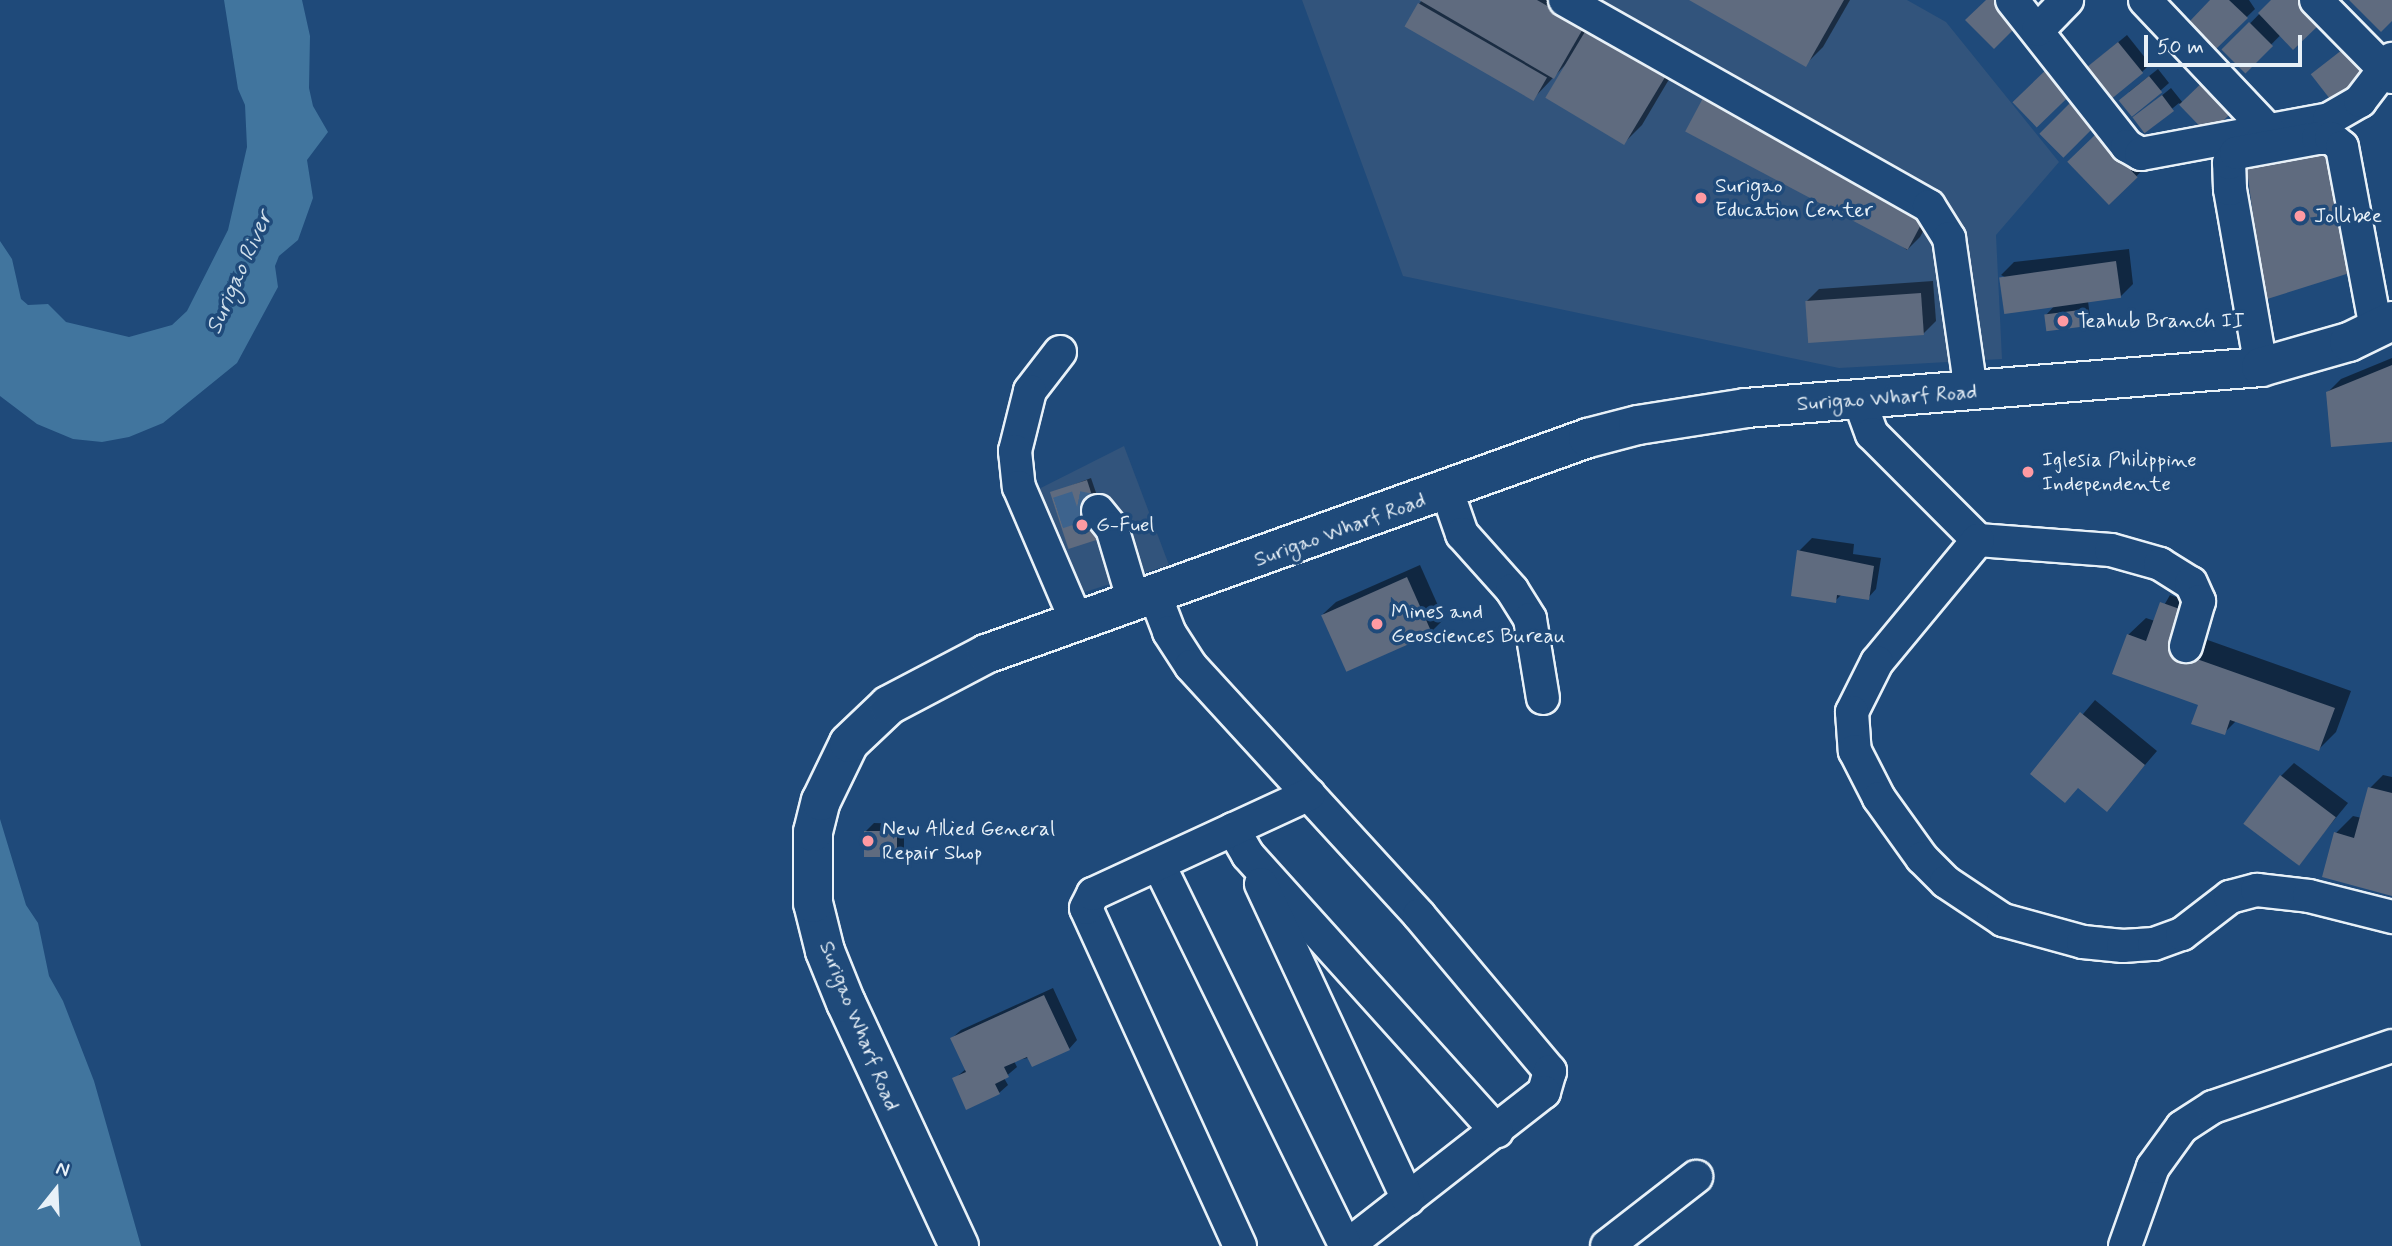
<!DOCTYPE html>
<style>
body{margin:0}
#map{position:relative;width:2392px;height:1246px;overflow:hidden;background:#1f4a7a;font-family:Mynerve,sans-serif}
div>[style]{position:absolute}
[style*='--x']{left:calc(var(--x)*1px);top:calc(var(--y)*1px);width:calc(var(--w)*1px);rotate:calc(var(--a)*1deg)}
.built>*{inset:0;background:#32547c}
.water>*{inset:0;background:#41759e}
.shadow>*{inset:0;background:#0007;transform-origin:0 0}
.building>*{inset:0;background:#5f6b7f;transform-origin:0 0}
.minor-tunnel>*{height:32px;margin-top:-16px;transform-origin:0;background:repeating-linear-gradient(90deg,#3d638d 0 32px,transparent 0 48px)}
.roads{filter:drop-shadow(2px 0 #e8f1f8) drop-shadow(-2px 0 #e8f1f8) drop-shadow(0 2px #e8f1f8) drop-shadow(0 -2px #e8f1f8)}
.minor>*{height:32px;margin:-16px;padding:0 16px;transform-origin:16px;border-radius:16px;background:#1f4a7a}
.major>*{height:38px;margin:-19px;padding:0 19px;transform-origin:19px;border-radius:19px;background:#1f4a7a}
.dots>*{width:19px;height:19px;translate:-50% -50%;box-sizing:border-box;border:4px solid #1f4a7a;border-radius:50%}
span{translate:-50% -50%;white-space:nowrap;text-align:center;line-height:1.15;-webkit-text-stroke:7px #1f4a7a;paint-order:stroke}
.poi-label{font-size:21px;color:#e8f1f8}
.left{translate:0 -50%;text-align:left}
.street-label{font-size:21px;color:#e8f1f8}
.water-label{font-size:23px;color:#cfdeea;font-style:italic}
.north{position:absolute;left:21px;top:1155px;width:70px;height:70px;-webkit-text-stroke:5px #1f4a7a;paint-order:stroke;rotate:18deg;font-size:19px;font-weight:700;line-height:28px;text-align:center;color:#e8f1f8}
.north::after{content:'';display:block;margin:auto;width:24px;height:32px;background:#e8f1f8;clip-path:polygon(50% 0,100% 100%,50% 72%,0 100%)}
.scale{position:absolute;left:2144px;top:35px;width:158px;height:32px;box-sizing:border-box;border:4px solid #e8f1f8;border-top:0;padding-left:9px;font-size:21px;line-height:24px;white-space:nowrap;color:#e8f1f8;-webkit-text-stroke:5px #1f4a7a;paint-order:stroke}
</style>
<div id="map">
<div class="built">
<div style="clip-path:polygon(1302px 0,1907px 0,1946px 22px,2059px 162px,1996px 235px,2002px 359px,1839px 368px,1403px 276px)"></div>
<div style="clip-path:polygon(1124px 446px,1169px 565px,1057px 601px,1013px 502px)"></div>
</div>
<div class="water">
<div style="clip-path:polygon(224px 0,302px 0,310px 36px,309px 88px,313px 106px,328px 132px,307px 160px,313px 198px,298px 240px,279px 256px,275px 266px,278px 287px,237px 363px,163px 423px,129px 437px,102px 442px,73px 439px,37px 424px,0 396px,0 241px,12px 259px,21px 299px,28px 305px,48px 304px,66px 322px,129px 337px,172px 325px,187px 311px,228px 230px,247px 147px,245px 105px,238px 89px)"></div>
<div style="clip-path:polygon(0 819px,26px 905px,38px 923px,49px 976px,63px 1001px,94px 1081px,141px 1246px,0 1246px)"></div>
</div>
<div class="shadow">
<div style="clip-path:polygon(1422px 0,1584px 0,1681px 59px,1642px 125px,1625px 142px,1567px 63px,1533px 99px,1419px 4px)"></div>
<div style="clip-path:polygon(1692px 0,1850px 0,1823px 47px,1806px 64px)"></div>
<div style="clip-path:polygon(2213px 0,2249px 0,2255px 9px,2216px 47px)"></div>
<div style="clip-path:polygon(2273px 0,2315px 0,2245px 71px,2224px 50px)"></div>
<div style="clip-path:polygon(2127px 35px,2150px 64px,2142px 72px,2088px 67px)"></div>
<div style="clip-path:polygon(2158px 69px,2169px 83px,2160px 91px,2129px 92px)"></div>
<div style="clip-path:polygon(1718px 86px,1937px 205px,1920px 237px,1907px 250px,1705px 99px)"></div>
<div style="clip-path:polygon(2171px 88px,2183px 103px,2208px 133px,2179px 103px,2145px 131px,2144px 110px)"></div>
<div style="left:2105px;top:127px;width:57px;height:49px;rotate:45deg"></div>
<div style="clip-path:polygon(2129px 249px,2133px 284px,2120px 297px,2088px 301px,2090px 317px,2082px 326px,2046px 315px,2056px 304px,2001px 275px,2014px 262px)"></div>
<div style="clip-path:polygon(1933px 281px,1936px 321px,1923px 334px,1806px 302px,1819px 289px)"></div>
<div style="clip-path:polygon(2392px 358px,2392px 441px,2328px 392px,2341px 379px)"></div>
<div style="clip-path:polygon(1091px 478px,1109px 531px,1052px 493px)"></div>
<div style="clip-path:polygon(1812px 538px,1854px 544px,1853px 554px,1881px 558px,1876px 589px,1868px 598px,1842px 594px,1835px 601px,1799px 551px)"></div>
<div style="clip-path:polygon(1420px 565px,1444px 619px,1431px 632px,1323px 614px,1336px 602px)"></div>
<div style="clip-path:polygon(2170px 595px,2198px 605px,2188px 633px,2351px 691px,2336px 732px,2319px 749px,2237px 720px,2224px 733px,2200px 704px,2128px 635px,2146px 618px,2155px 621px)"></div>
<div style="clip-path:polygon(2095px 700px,2157px 751px,2107px 809px,2079px 787px,2032px 774px)"></div>
<div style="clip-path:polygon(2294px 763px,2348px 803px,2299px 863px,2281px 776px)"></div>
<div style="clip-path:polygon(2383px 775px,2392px 777px,2392px 895px,2336px 833px,2353px 816px,2362px 818px,2370px 788px)"></div>
<div style="clip-path:polygon(874px 823px,904px 824px,904px 848px,895px 856px,866px 831px)"></div>
<div style="clip-path:polygon(1053px 988px,1077px 1040px,1069px 1049px,1014px 1061px,1017px 1067px,1004px 1078px,1008px 1085px,999px 1093px,954px 1079px,966px 1069px,952px 1038px,961px 1030px)"></div>
</div>
<div class="building">
<div style="clip-path:polygon(1419px 0,1537px 0,1584px 27px,1554px 79px)"></div>
<div style="clip-path:polygon(1689px 0,1844px 0,1806px 67px)"></div>
<div style="clip-path:polygon(1986px 0,2007px 0,2025px 18px,1994px 49px,1965px 20px)"></div>
<div style="clip-path:polygon(2210px 0,2229px 0,2248px 18px,2216px 49px,2189px 22px)"></div>
<div style="clip-path:polygon(2271px 0,2299px 0,2321px 23px,2293px 50px,2258px 13px)"></div>
<div style="clip-path:polygon(2349px 0,2392px 0,2392px 21px,2381px 32px)"></div>
<div style="left:1418px;top:3px;width:149px;height:27px;rotate:30deg"></div>
<div style="left:2249px;top:22px;width:34px;height:39px;rotate:45deg"></div>
<div style="left:1586px;top:30px;width:92px;height:79px;rotate:31deg"></div>
<div style="left:2118px;top:42px;width:40px;height:41px;rotate:51deg"></div>
<div style="left:2347px;top:46px;width:37px;height:46px;rotate:52deg"></div>
<div style="left:2052px;top:64px;width:35px;height:55px;rotate:46deg"></div>
<div style="left:2210px;top:75px;width:42px;height:43px;rotate:46deg"></div>
<div style="left:2149px;top:76px;width:21px;height:39px;rotate:51deg"></div>
<div style="left:2162px;top:95px;width:20px;height:37px;rotate:53deg"></div>
<div style="left:1703px;top:98px;width:252px;height:38px;rotate:28deg"></div>
<div style="left:2074px;top:99px;width:34px;height:49px;rotate:45deg"></div>
<div style="left:2096px;top:134px;width:60px;height:40px;rotate:46deg"></div>
<div style="clip-path:polygon(2334px 150px,2356px 271px,2264px 300px,2246px 162px)"></div>
<div style="left:2116px;top:261px;width:37px;height:118px;rotate:82deg"></div>
<div style="left:1921px;top:293px;width:42px;height:116px;rotate:86deg"></div>
<div style="left:2080px;top:310px;width:17px;height:36px;rotate:83deg"></div>
<div style="clip-path:polygon(2392px 365px,2392px 442px,2331px 447px,2326px 392px)"></div>
<div style="left:1087px;top:480px;width:60px;height:39px;rotate:72deg"></div>
<div style="clip-path:polygon(1797px 550px,1874px 566px,1869px 600px,1837px 595px,1836px 603px,1791px 596px)"></div>
<div style="left:1407px;top:577px;width:62px;height:94px;rotate:66deg"></div>
<div style="clip-path:polygon(2160px 602px,2191px 613px,2177px 652px,2335px 708px,2319px 751px,2230px 720px,2225px 735px,2191px 724px,2198px 705px,2112px 674px,2127px 634px,2146px 641px)"></div>
<div style="clip-path:polygon(2080px 712px,2145px 765px,2107px 812px,2078px 788px,2065px 803px,2030px 774px)"></div>
<div style="left:2280px;top:775px;width:70px;height:61px;rotate:37deg"></div>
<div style="clip-path:polygon(2368px 787px,2392px 793px,2392px 896px,2322px 877px,2334px 832px,2354px 838px)"></div>
<div style="left:864px;top:831px;width:33px;height:26px"></div>
<div style="clip-path:polygon(1044px 995px,1070px 1050px,1032px 1067px,1027px 1057px,1004px 1067px,1009px 1077px,995px 1084px,1000px 1094px,966px 1110px,952px 1078px,966px 1072px,950px 1038px)"></div>
</div>
<div class="minor-tunnel">
<div style="--x:1058;--y:513;--w:20;--a:-18"></div>
<div style="--x:1077;--y:507;--w:21;--a:11"></div>
</div>
<div class="roads">
<div class="minor">
<div style="--x:1565;--y:0;--w:418;--a:29.5"></div>
<div style="--x:1929;--y:206;--w:38;--a:58"></div>
<div style="--x:1949;--y:238;--w:155;--a:81.8"></div>
<div style="--x:2012;--y:0;--w:186;--a:51.8"></div>
<div style="--x:2127;--y:146;--w:16;--a:30"></div>
<div style="--x:2141;--y:154;--w:191;--a:-10.5"></div>
<div style="--x:2329;--y:119;--w:36;--a:-30"></div>
<div style="--x:2360;--y:101;--w:53;--a:-52.7"></div>
<div style="--x:2145;--y:0;--w:182;--a:46.6"></div>
<div style="--x:2316;--y:0;--w:108;--a:45.4"></div>
<div style="--x:2038;--y:30;--w:42;--a:-46"></div>
<div style="--x:1060;--y:352;--w:49;--a:127.6"></div>
<div style="--x:1030;--y:391;--w:62;--a:104"></div>
<div style="--x:1015;--y:451;--w:36;--a:84"></div>
<div style="--x:1019;--y:487;--w:147;--a:66.8"></div>
<div style="--x:2261;--y:367;--w:181;--a:-99.9"></div>
<div style="--x:2230;--y:189;--w:26;--a:-92"></div>
<div style="--x:2229;--y:163;--w:12;--a:-55"></div>
<div style="--x:2236;--y:153;--w:83;--a:-10.4"></div>
<div style="--x:2318;--y:138;--w:13;--a:0"></div>
<div style="--x:2331;--y:138;--w:14;--a:39"></div>
<div style="--x:2342;--y:147;--w:185;--a:79.4"></div>
<div style="--x:1859;--y:399;--w:37;--a:70"></div>
<div style="--x:1872;--y:434;--w:150;--a:45"></div>
<div style="--x:1978;--y:540;--w:133;--a:4.3"></div>
<div style="--x:2111;--y:550;--w:51;--a:15.9"></div>
<div style="--x:2160;--y:564;--w:36;--a:32"></div>
<div style="--x:2191;--y:583;--w:20;--a:66"></div>
<div style="--x:2199;--y:601;--w:47;--a:106.1"></div>
<div style="--x:1447;--y:491;--w:46;--a:70.8"></div>
<div style="--x:1462;--y:534;--w:75;--a:48.2"></div>
<div style="--x:1512;--y:590;--w:34;--a:58"></div>
<div style="--x:1530;--y:619;--w:80;--a:80.7"></div>
<div style="--x:1098;--y:511;--w:22;--a:51"></div>
<div style="--x:1112;--y:528;--w:77;--a:73.4"></div>
<div style="--x:1978;--y:540;--w:158;--a:129.6"></div>
<div style="--x:1877;--y:662;--w:56;--a:116.6"></div>
<div style="--x:1852;--y:712;--w:39;--a:86"></div>
<div style="--x:1855;--y:751;--w:53;--a:62.9"></div>
<div style="--x:1879;--y:798;--w:74;--a:54.4"></div>
<div style="--x:1922;--y:858;--w:34;--a:45"></div>
<div style="--x:1946;--y:882;--w:69;--a:33.7"></div>
<div style="--x:2003;--y:920;--w:83;--a:15.4"></div>
<div style="--x:2083;--y:942;--w:40;--a:5.7"></div>
<div style="--x:2123;--y:946;--w:31;--a:-4"></div>
<div style="--x:2154;--y:944;--w:30;--a:-20"></div>
<div style="--x:2182;--y:934;--w:61;--a:-37.6"></div>
<div style="--x:2230;--y:897;--w:28;--a:-15"></div>
<div style="--x:2257;--y:890;--w:52;--a:6.6"></div>
<div style="--x:2309;--y:896;--w:86;--a:14.2"></div>
<div style="--x:1155;--y:595;--w:40;--a:69"></div>
<div style="--x:1169;--y:632;--w:40;--a:57.1"></div>
<div style="--x:1191;--y:666;--w:338;--a:47.5"></div>
<div style="--x:1419;--y:915;--w:204;--a:50"></div>
<div style="--x:1550;--y:1071;--w:22;--a:106"></div>
<div style="--x:1544;--y:1092;--w:250;--a:142"></div>
<div style="--x:1233;--y:829;--w:30;--a:60"></div>
<div style="--x:1248;--y:855;--w:372;--a:48"></div>
<div style="--x:1159;--y:865;--w:424;--a:63.9"></div>
<div style="--x:1261;--y:884;--w:348;--a:65"></div>
<div style="--x:1240;--y:1246;--w:371;--a:-114.5"></div>
<div style="--x:1086;--y:908;--w:16;--a:-63"></div>
<div style="--x:1093;--y:894;--w:238;--a:-24.8"></div>
<div style="--x:1607;--y:1246;--w:113;--a:-37.8"></div>
<div style="--x:2125;--y:1246;--w:84;--a:-70.5"></div>
<div style="--x:2153;--y:1167;--w:49;--a:-54.1"></div>
<div style="--x:2182;--y:1127;--w:37;--a:-33"></div>
<div style="--x:2213;--y:1107;--w:189;--a:-18.8"></div>
</div>
<div class="major">
<div style="--x:959;--y:1246;--w:268;--a:-114.9"></div>
<div style="--x:846;--y:1003;--w:56;--a:-112"></div>
<div style="--x:825;--y:951;--w:49;--a:-104"></div>
<div style="--x:813;--y:903;--w:71;--a:-90"></div>
<div style="--x:813;--y:832;--w:32;--a:-76"></div>
<div style="--x:821;--y:801;--w:64;--a:-64.2"></div>
<div style="--x:849;--y:743;--w:55;--a:-43.5"></div>
<div style="--x:889;--y:705;--w:110;--a:-27.7"></div>
<div style="--x:986;--y:654;--w:640;--a:-19.74"></div>
<div style="--x:1588;--y:438;--w:52;--a:-14.6"></div>
<div style="--x:1638;--y:425;--w:109;--a:-8.9"></div>
<div style="--x:1746;--y:408;--w:517;--a:-4.55"></div>
<div style="--x:2261;--y:367;--w:91;--a:-15.9"></div>
<div style="--x:2349;--y:342;--w:48;--a:-26"></div>
</div>
</div>
<div class="dots">
<div style="left:1701px;top:198px;background:#ff9aa2"></div>
<div style="left:2300px;top:216px;background:#ff9aa2"></div>
<div style="left:2063px;top:321px;background:#ff9aa2"></div>
<div style="left:2028px;top:472px;background:#ff9aa2"></div>
<div style="left:1082px;top:525px;background:#ff9aa2"></div>
<div style="left:1377px;top:624px;background:#ff9aa2"></div>
<div style="left:868px;top:841px;background:#ff9aa2"></div>
</div>
<div class="poi-label">
<span class="left" style="left:1715px;top:198px">Surigao<br>Education Center</span>
<span class="left" style="left:2314px;top:216px">Jollibee</span>
<span class="left" style="left:2077px;top:321px">Teahub Branch II</span>
<span class="left" style="left:2042px;top:472px">Iglesia Philippine<br>Independente</span>
<span class="left" style="left:1096px;top:525px">G-Fuel</span>
<span class="left" style="left:1391px;top:624px">Mines and<br>Geosciences Bureau</span>
<span class="left" style="left:882px;top:841px">New Allied General<br>Repair Shop</span>
</div>
<div class="street-label">
<span style="left:1887px;top:398px;rotate:-4deg">Surigao Wharf Road</span>
<span style="left:1340px;top:530px;rotate:-20deg">Surigao Wharf Road</span>
<span style="left:859px;top:1026px;rotate:68deg">Surigao Wharf Road</span>
</div>
<div class="water-label">
<span style="left:240px;top:273px;rotate:-66deg">Surigao River</span>
</div>
<div class="north">N</div>
<div class="scale">50 m</div>
</div>
